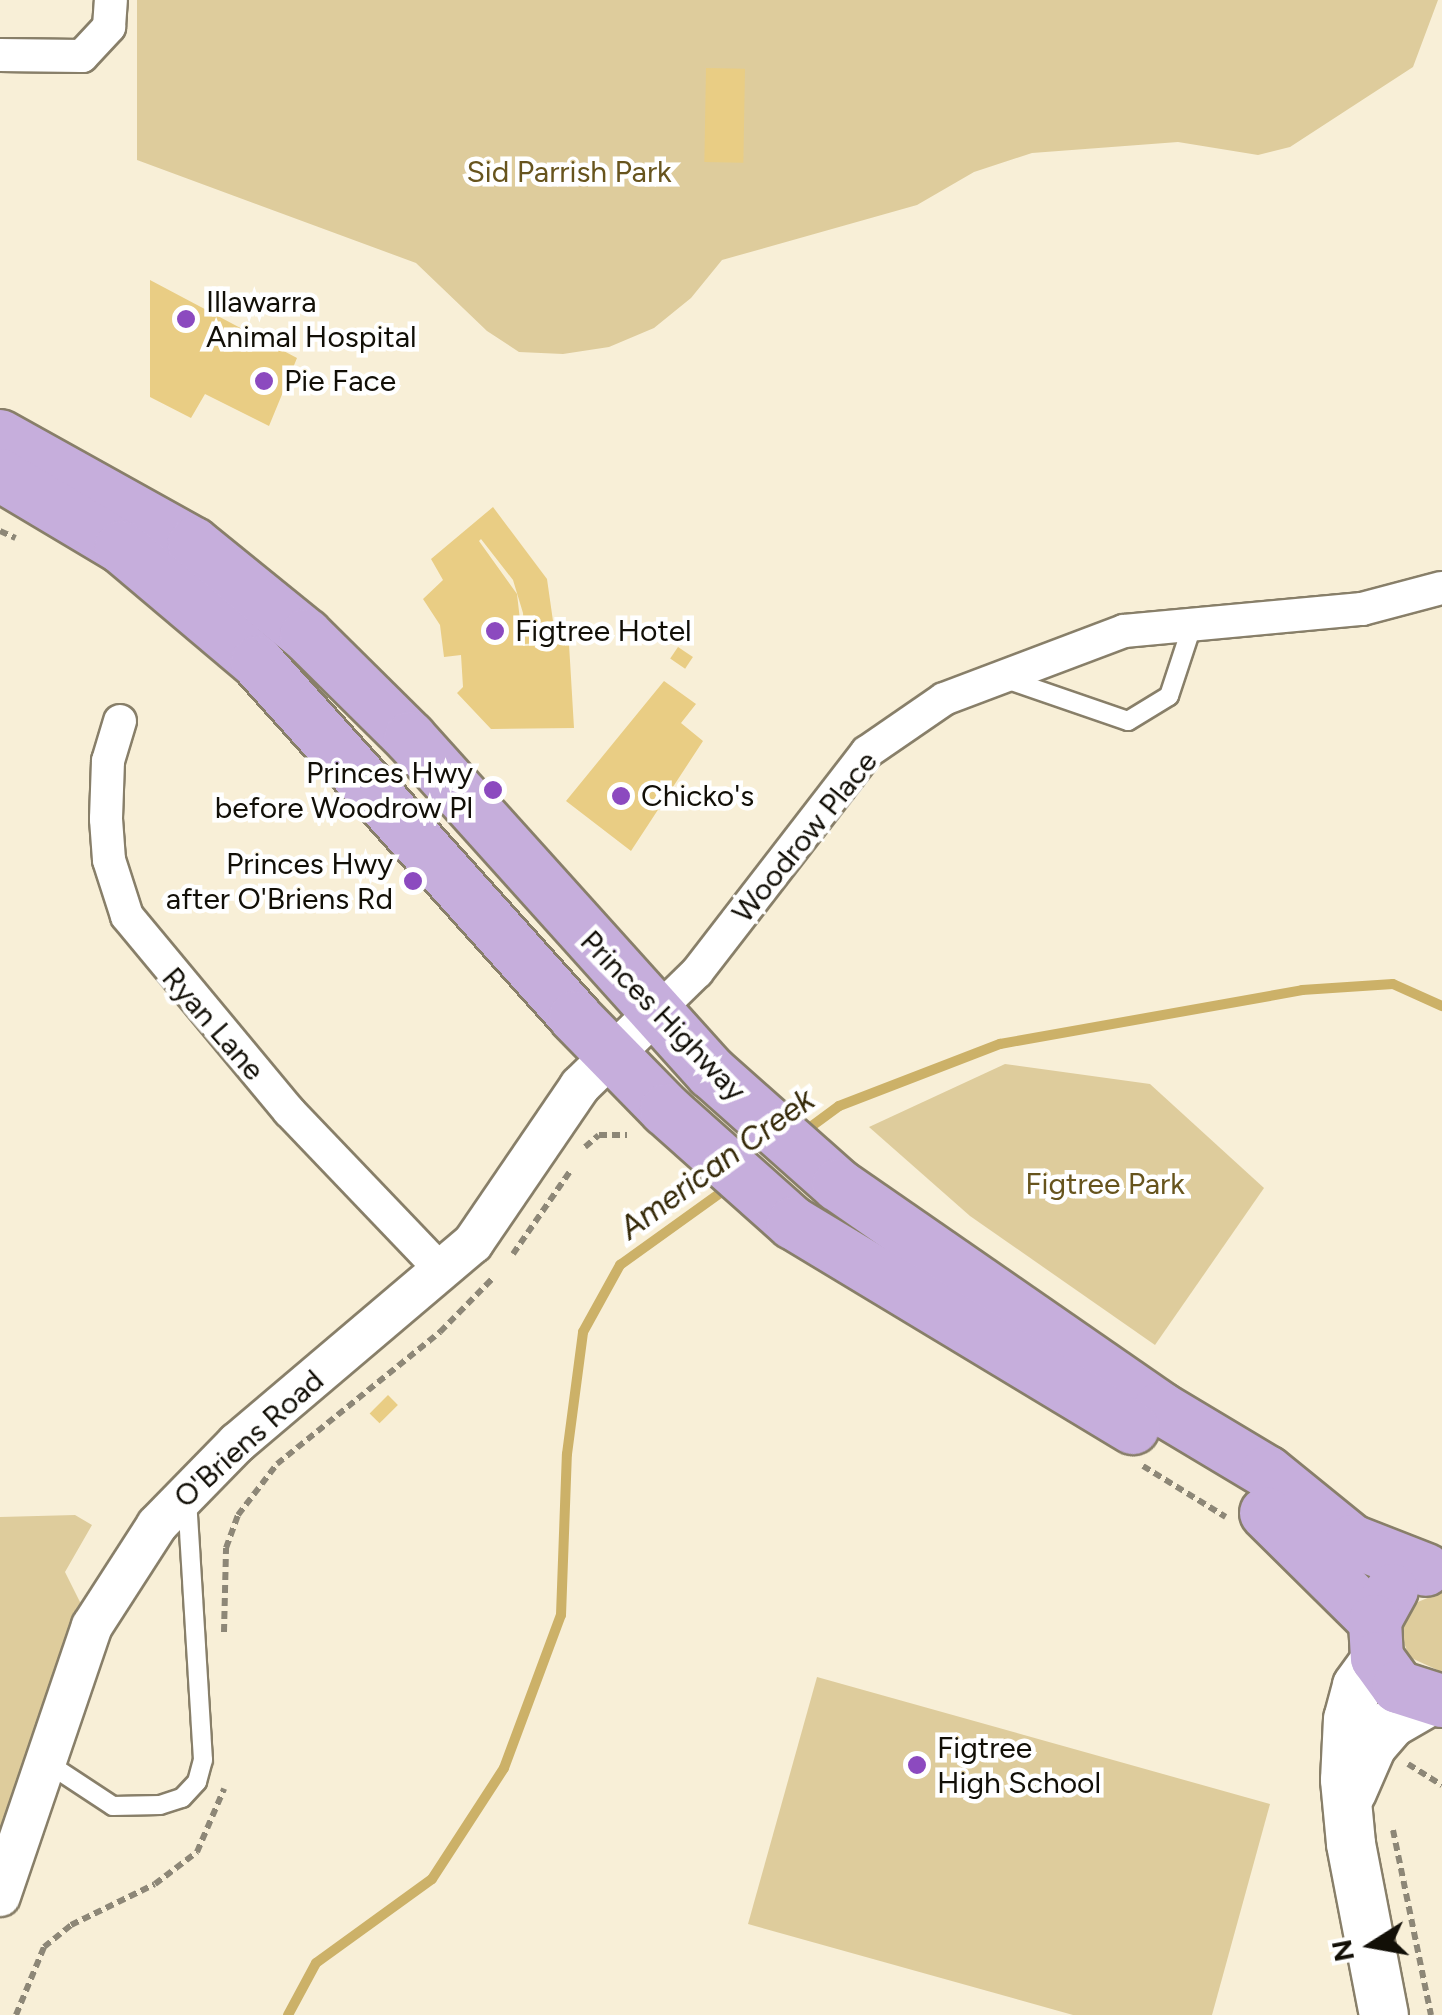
<!DOCTYPE html>
<style>
body{margin:0}
#map{position:relative;width:1442px;height:2015px;overflow:hidden;background:#f8efd7;font-family:Figtree,sans-serif}
div>[style]{position:absolute}
[style*='--x']{left:calc(var(--x)*1px);top:calc(var(--y)*1px);width:calc(var(--w)*1px);rotate:calc(var(--a)*1deg)}
.green>*{inset:0;background:#decc9c}
.stream>*{height:10px;margin:-5px;padding:0 5px;transform-origin:5px;border-radius:5px;background:#ccb168}
.building>*{inset:0;background:#e9cd84;transform-origin:0 0}
.path>*{height:6px;margin-top:-3px;transform-origin:0;background:repeating-linear-gradient(90deg,#8d8777 0 8px,transparent 0 13px)}
.roads{filter:drop-shadow(2px 0 #887f69) drop-shadow(-2px 0 #887f69) drop-shadow(0 2px #887f69) drop-shadow(0 -2px #887f69)}
.service>*{height:18px;margin:-9px;padding:0 9px;transform-origin:9px;border-radius:9px;background:#fff}
.minor>*{height:32px;margin:-16px;padding:0 16px;transform-origin:16px;border-radius:16px;background:#fff}
.tertiary>*{height:40px;margin:-20px;padding:0 20px;transform-origin:20px;border-radius:20px;background:#fff}
.secondary>*{height:48px;margin:-24px;padding:0 24px;transform-origin:24px;border-radius:24px;background:#fff}
.primary>*{height:52px;margin:-26px;padding:0 26px;transform-origin:26px;border-radius:26px;background:#c6aedc}
.dots>*{width:28px;height:28px;translate:-50% -50%;box-sizing:border-box;border:5px solid #fff;border-radius:50%}
span{translate:-50% -50%;white-space:nowrap;text-align:center;line-height:1.15;-webkit-text-stroke:9px #fff;paint-order:stroke}
.park-label{font-size:30px;color:#67541d}
.poi-label{font-size:30px;color:#120f07}
.left{translate:0 -50%;text-align:left}
.right{translate:-100% -50%;text-align:right}
.street-label{font-size:30px;color:#120f07}
.water-label{font-size:32px;color:#352908;font-style:italic}
.north{position:absolute;left:1322px;top:1895px;width:100px;height:100px;-webkit-text-stroke:8px #fff;paint-order:stroke;rotate:259deg;font-size:28px;font-weight:700;line-height:40px;text-align:center;color:#120f07}
.north::after{content:'';display:block;margin:auto;width:35px;height:45px;background:#120f07;clip-path:polygon(50% 0,100% 100%,50% 72%,0 100%)}
</style>
<div id="map">
<div class="green">
<div style="clip-path:polygon(137px 0,1438px 0,1413px 67px,1290px 147px,1258px 155px,1178px 142px,1032px 153px,974px 172px,917px 205px,722px 260px,691px 298px,654px 328px,609px 347px,563px 354px,519px 352px,487px 331px,416px 263px,137px 160px)"></div>
<div style="clip-path:polygon(1005px 1064px,1150px 1084px,1264px 1188px,1155px 1345px,970px 1216px,869px 1127px)"></div>
<div style="clip-path:polygon(75px 1515px,92px 1525px,65px 1572px,92px 1626px,0 1896px,0 1517px)"></div>
<div style="clip-path:polygon(1442px 1592px,1442px 1672px,1409px 1657px,1400px 1631px,1408px 1606px)"></div>
<div style="clip-path:polygon(817px 1677px,1270px 1804px,1212px 2015px,1073px 2015px,748px 1924px)"></div>
</div>
<div class="stream">
<div style="--x:801;--y:1134;--w:47;--a:-36.4"></div>
<div style="--x:839;--y:1106;--w:173;--a:-21.1"></div>
<div style="--x:1000;--y:1044;--w:307;--a:-10.1"></div>
<div style="--x:1302;--y:990;--w:91;--a:-3.8"></div>
<div style="--x:1393;--y:984;--w:54;--a:24.2"></div>
<div style="--x:288;--y:2015;--w:59;--a:-61.7"></div>
<div style="--x:316;--y:1963;--w:143;--a:-35.9"></div>
<div style="--x:432;--y:1879;--w:132;--a:-57"></div>
<div style="--x:504;--y:1768;--w:163;--a:-69.6"></div>
<div style="--x:561;--y:1615;--w:161;--a:-87.9"></div>
<div style="--x:567;--y:1454;--w:123;--a:-82.5"></div>
<div style="--x:583;--y:1332;--w:77;--a:-61.1"></div>
<div style="--x:620;--y:1265;--w:135;--a:-35.7"></div>
</div>
<div class="building">
<div style="left:706px;top:68px;width:39px;height:94px;rotate:1deg"></div>
<div style="clip-path:polygon(150px 280px,297px 358px,269px 426px,205px 394px,191px 418px,150px 397px)"></div>
<div style="clip-path:polygon(493px 507px,547px 579px,556px 642px,525px 644px,523px 613px,513px 580px,481px 539px,479px 541px,517px 594px,523px 646px,569px 644px,574px 728px,491px 729px,457px 693px,463px 687px,461px 655px,444px 657px,440px 625px,423px 599px,443px 580px,431px 559px)"></div>
<div style="left:678px;top:647px;width:18px;height:14px;rotate:34deg"></div>
<div style="clip-path:polygon(664px 681px,696px 704px,681px 723px,703px 741px,631px 851px,566px 801px)"></div>
<div style="left:388px;top:1395px;width:14px;height:26px;rotate:45deg"></div>
</div>
<div class="path">
<div style="--x:0;--y:531;--w:17;--a:24"></div>
<div style="--x:585;--y:1147;--w:18;--a:-41"></div>
<div style="--x:599;--y:1135;--w:28;--a:0"></div>
<div style="--x:513;--y:1254;--w:102;--a:-55.4"></div>
<div style="--x:1143;--y:1466;--w:97;--a:31.6"></div>
<div style="--x:224;--y:1632;--w:84;--a:-88.6"></div>
<div style="--x:226;--y:1548;--w:35;--a:-70"></div>
<div style="--x:238;--y:1515;--w:64;--a:-52.6"></div>
<div style="--x:277;--y:1464;--w:210;--a:-39"></div>
<div style="--x:440;--y:1332;--w:74;--a:-45.5"></div>
<div style="--x:1408;--y:1764;--w:40;--a:32"></div>
<div style="--x:1393;--y:1830;--w:189;--a:78.4"></div>
<div style="--x:16;--y:2015;--w:74;--a:-67.6"></div>
<div style="--x:44;--y:1947;--w:35;--a:-39"></div>
<div style="--x:71;--y:1925;--w:93;--a:-26"></div>
<div style="--x:155;--y:1884;--w:53;--a:-37.3"></div>
<div style="--x:197;--y:1852;--w:69;--a:-66.8"></div>
</div>
<div class="roads">
<div class="service">
<div style="--x:1006;--y:679;--w:129;--a:19"></div>
<div style="--x:1128;--y:721;--w:48;--a:-31.4"></div>
<div style="--x:1169;--y:696;--w:77;--a:-71.8"></div>
<div style="--x:46;--y:1762;--w:80;--a:33.3"></div>
<div style="--x:113;--y:1806;--w:47;--a:-1.2"></div>
<div style="--x:160;--y:1805;--w:23;--a:-18"></div>
<div style="--x:182;--y:1798;--w:22;--a:-47"></div>
<div style="--x:197;--y:1782;--w:23;--a:-75"></div>
<div style="--x:203;--y:1760;--w:258;--a:-93.5"></div>
</div>
<div class="minor">
<div style="--x:0;--y:55;--w:82;--a:0.7"></div>
<div style="--x:82;--y:56;--w:40;--a:-47"></div>
<div style="--x:109;--y:27;--w:27;--a:-86"></div>
<div style="--x:120;--y:721;--w:42;--a:106.7"></div>
<div style="--x:108;--y:761;--w:58;--a:92"></div>
<div style="--x:106;--y:819;--w:41;--a:85.8"></div>
<div style="--x:109;--y:860;--w:59;--a:72.2"></div>
<div style="--x:127;--y:916;--w:254;--a:50.3"></div>
<div style="--x:289;--y:1111;--w:223;--a:46.3"></div>
<div style="--x:655;--y:1013;--w:59;--a:-44.3"></div>
<div style="--x:697;--y:972;--w:278;--a:-52.3"></div>
<div style="--x:867;--y:752;--w:93;--a:-34.5"></div>
<div style="--x:944;--y:699;--w:192;--a:-20.7"></div>
<div style="--x:1124;--y:631;--w:239;--a:-5.3"></div>
<div style="--x:1362;--y:609;--w:82;--a:-14.9"></div>
</div>
<div class="tertiary">
<div style="--x:0;--y:1896;--w:285;--a:-71.2"></div>
<div style="--x:92;--y:1626;--w:120;--a:-57.2"></div>
<div style="--x:157;--y:1525;--w:115;--a:-45.7"></div>
<div style="--x:237;--y:1443;--w:309;--a:-40.3"></div>
<div style="--x:473;--y:1243;--w:190;--a:-55.7"></div>
<div style="--x:580;--y:1086;--w:105;--a:-44.2"></div>
</div>
<div class="secondary">
<div style="--x:1377;--y:1658;--w:34;--a:126"></div>
<div style="--x:1357;--y:1686;--w:34;--a:105"></div>
<div style="--x:1348;--y:1719;--w:61;--a:92.8"></div>
<div style="--x:1345;--y:1780;--w:64;--a:84.6"></div>
<div style="--x:1351;--y:1844;--w:174;--a:79.1"></div>
<div style="--x:1352;--y:1792;--w:50;--a:-66.5"></div>
<div style="--x:1372;--y:1746;--w:30;--a:-49"></div>
<div style="--x:1392;--y:1723;--w:44;--a:-30.1"></div>
</div>
<div class="primary">
<div style="--x:0;--y:436;--w:222;--a:29.1"></div>
<div style="--x:194;--y:544;--w:144;--a:39.1"></div>
<div style="--x:306;--y:635;--w:146;--a:44.7"></div>
<div style="--x:410;--y:738;--w:451;--a:48"></div>
<div style="--x:712;--y:1073;--w:169;--a:41.6"></div>
<div style="--x:838;--y:1185;--w:392;--a:34.7"></div>
<div style="--x:1160;--y:1408;--w:125;--a:30.9"></div>
<div style="--x:1267;--y:1472;--w:109;--a:39.1"></div>
<div style="--x:1352;--y:1541;--w:79;--a:21.4"></div>
<div style="--x:0;--y:475;--w:141;--a:30.8"></div>
<div style="--x:121;--y:547;--w:178;--a:40.2"></div>
<div style="--x:257;--y:662;--w:477;--a:48.1"></div>
<div style="--x:575;--y:1017;--w:130;--a:45.6"></div>
<div style="--x:666;--y:1110;--w:170;--a:41.7"></div>
<div style="--x:793;--y:1223;--w:397;--a:31.1"></div>
<div style="--x:1266;--y:1513;--w:153;--a:44.7"></div>
<div style="--x:1392;--y:1590;--w:35;--a:119"></div>
<div style="--x:1375;--y:1621;--w:37;--a:87"></div>
<div style="--x:1377;--y:1658;--w:36;--a:54"></div>
<div style="--x:1398;--y:1687;--w:46;--a:17.7"></div>
</div>
</div>
<div class="dots">
<div style="left:186px;top:319px;background:#8c4abf"></div>
<div style="left:264px;top:381px;background:#8c4abf"></div>
<div style="left:495px;top:631px;background:#8c4abf"></div>
<div style="left:493px;top:790px;background:#8c4abf"></div>
<div style="left:621px;top:796px;background:#8c4abf"></div>
<div style="left:413px;top:881px;background:#8c4abf"></div>
<div style="left:917px;top:1765px;background:#8c4abf"></div>
</div>
<div class="park-label">
<span style="left:569px;top:172px">Sid Parrish Park</span>
<span style="left:1105px;top:1184px">Figtree Park</span>
</div>
<div class="poi-label">
<span class="left" style="left:206px;top:319px">Illawarra<br>Animal Hospital</span>
<span class="left" style="left:284px;top:381px">Pie Face</span>
<span class="left" style="left:515px;top:631px">Figtree Hotel</span>
<span class="right" style="left:473px;top:790px">Princes Hwy<br>before Woodrow Pl</span>
<span class="left" style="left:641px;top:796px">Chicko's</span>
<span class="right" style="left:393px;top:881px">Princes Hwy<br>after O'Briens Rd</span>
<span class="left" style="left:937px;top:1765px">Figtree<br>High School</span>
</div>
<div class="street-label">
<span style="left:805px;top:837px;rotate:-51deg">Woodrow Place</span>
<span style="left:663px;top:1016px;rotate:46deg">Princes Highway</span>
<span style="left:213px;top:1024px;rotate:49deg">Ryan Lane</span>
<span style="left:249px;top:1439px;rotate:-42deg">O'Briens Road</span>
</div>
<div class="water-label">
<span style="left:717px;top:1164px;rotate:-36deg">American Creek</span>
</div>
<div class="north">N</div>
</div>
